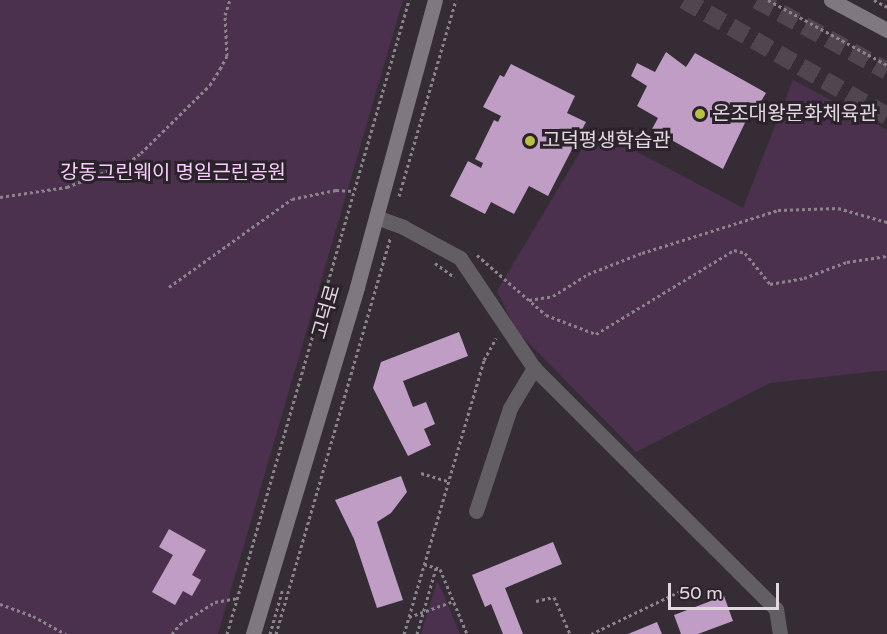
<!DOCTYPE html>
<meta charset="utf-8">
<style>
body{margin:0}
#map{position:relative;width:887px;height:634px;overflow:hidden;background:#352c36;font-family:"Varela Round","Noto Sans KR",sans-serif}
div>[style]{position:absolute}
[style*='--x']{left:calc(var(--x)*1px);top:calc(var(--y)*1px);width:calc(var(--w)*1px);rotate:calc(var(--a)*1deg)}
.green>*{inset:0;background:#4c314f}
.building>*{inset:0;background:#c09dc4}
.highway-tunnel>*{height:18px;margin-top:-9px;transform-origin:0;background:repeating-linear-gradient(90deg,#4f4650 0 18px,transparent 0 27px)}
.path>*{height:3px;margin-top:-1.5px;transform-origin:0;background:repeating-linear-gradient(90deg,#8c848c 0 3px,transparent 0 6px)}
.street>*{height:15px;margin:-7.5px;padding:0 7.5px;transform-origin:7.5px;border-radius:7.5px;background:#635e63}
.secondary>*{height:15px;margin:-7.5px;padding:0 7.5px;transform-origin:7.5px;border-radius:7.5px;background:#7f7880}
.dots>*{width:16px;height:16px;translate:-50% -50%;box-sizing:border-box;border:3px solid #2b222c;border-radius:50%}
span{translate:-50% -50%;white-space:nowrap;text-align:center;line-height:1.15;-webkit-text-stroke:6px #2b222c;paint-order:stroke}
.poi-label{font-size:20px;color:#e0d9e0}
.left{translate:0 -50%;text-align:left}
.park-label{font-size:20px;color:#f9cefe}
.street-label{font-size:20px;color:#e0d9e0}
.scale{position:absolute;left:668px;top:583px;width:111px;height:27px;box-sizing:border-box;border:3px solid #e0d9e0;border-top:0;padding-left:8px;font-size:18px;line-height:21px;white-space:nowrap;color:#e0d9e0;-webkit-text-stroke:4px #2b222c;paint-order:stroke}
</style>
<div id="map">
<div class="green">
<div style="clip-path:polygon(0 0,403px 0,218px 634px,0 634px)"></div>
<div style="clip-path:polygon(793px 80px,887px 130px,887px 370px,770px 383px,636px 452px,516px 330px,497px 291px,594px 129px,743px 208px)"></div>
<div style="clip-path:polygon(437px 581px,440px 586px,460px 634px,421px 634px)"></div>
</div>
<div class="building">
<div style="clip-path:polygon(666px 52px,686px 67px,695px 53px,766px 93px,756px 110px,752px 108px,723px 169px,652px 129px,658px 118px,637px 106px,647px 86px,631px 76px,637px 63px,655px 72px)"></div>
<div style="clip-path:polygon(511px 64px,575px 96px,567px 113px,586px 122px,548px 196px,529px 186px,514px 214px,491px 202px,485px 214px,450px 196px,468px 161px,481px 168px,483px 163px,475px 159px,494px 120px,498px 122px,501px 116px,483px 107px,500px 75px,504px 77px)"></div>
<div style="clip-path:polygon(459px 332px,468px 356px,403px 381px,413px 407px,426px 402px,435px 424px,424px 429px,431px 445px,408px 456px,373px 388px,381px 362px)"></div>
<div style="clip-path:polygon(401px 476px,407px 492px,391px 513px,377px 522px,403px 600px,377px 608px,354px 539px,335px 500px)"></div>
<div style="clip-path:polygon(169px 529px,206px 550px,192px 575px,201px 580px,192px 596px,183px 591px,175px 605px,152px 592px,173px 555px,159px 547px)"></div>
<div style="clip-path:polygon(553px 542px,562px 564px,505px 588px,523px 634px,503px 634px,491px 604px,485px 607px,472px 575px)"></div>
<div style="clip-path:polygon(724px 596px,733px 621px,698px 634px,681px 634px,674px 615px)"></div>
<div style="clip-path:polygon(657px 622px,662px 634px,628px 634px)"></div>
</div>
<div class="highway-tunnel">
<div style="--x:684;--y:0;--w:234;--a:29.7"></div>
<div style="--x:757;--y:0;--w:148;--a:28.6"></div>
</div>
<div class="path">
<div style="--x:768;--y:0;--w:136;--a:28.6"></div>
<div style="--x:874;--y:0;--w:15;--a:28"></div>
<div style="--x:399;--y:196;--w:204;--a:-73.8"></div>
<div style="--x:0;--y:197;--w:68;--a:-8.5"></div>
<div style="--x:67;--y:187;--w:66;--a:-21.5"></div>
<div style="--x:128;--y:163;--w:16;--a:-38"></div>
<div style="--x:141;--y:153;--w:97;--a:-44.6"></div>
<div style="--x:210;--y:85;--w:19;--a:-58"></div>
<div style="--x:220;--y:69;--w:15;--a:-62"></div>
<div style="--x:227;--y:56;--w:41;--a:-92.8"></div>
<div style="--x:225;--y:15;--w:16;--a:-72"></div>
<div style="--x:477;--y:255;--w:91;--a:41"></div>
<div style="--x:546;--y:315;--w:53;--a:20.8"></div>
<div style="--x:596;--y:334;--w:162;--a:-31.3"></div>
<div style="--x:734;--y:250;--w:11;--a:15"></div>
<div style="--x:745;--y:253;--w:40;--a:51"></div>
<div style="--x:770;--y:284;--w:35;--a:-10"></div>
<div style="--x:804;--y:278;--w:46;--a:-20.4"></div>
<div style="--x:847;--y:262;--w:40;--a:-8.5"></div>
<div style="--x:435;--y:263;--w:24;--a:36"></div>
<div style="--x:169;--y:287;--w:151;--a:-35.6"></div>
<div style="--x:292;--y:199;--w:45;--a:-11.6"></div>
<div style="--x:336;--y:190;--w:18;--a:3"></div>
<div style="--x:529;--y:300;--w:24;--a:-9"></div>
<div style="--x:553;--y:296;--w:41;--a:-32.2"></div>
<div style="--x:588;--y:274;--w:58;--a:-21.3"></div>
<div style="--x:642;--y:253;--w:143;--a:-17.5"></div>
<div style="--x:778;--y:210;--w:60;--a:-1.9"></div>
<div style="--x:838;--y:208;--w:51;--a:15.9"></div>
<div style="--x:421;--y:473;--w:28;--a:17"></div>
<div style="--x:424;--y:564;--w:17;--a:17"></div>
<div style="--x:440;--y:569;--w:70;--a:67.4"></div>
<div style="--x:536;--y:601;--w:18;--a:-13"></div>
<div style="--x:554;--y:597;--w:40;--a:66.6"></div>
<div style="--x:0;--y:604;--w:35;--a:20"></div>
<div style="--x:33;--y:616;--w:38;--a:29"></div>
<div style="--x:409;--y:617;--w:48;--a:-19.6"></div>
<div style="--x:172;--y:634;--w:13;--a:-51"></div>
<div style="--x:180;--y:624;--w:41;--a:-32.2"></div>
<div style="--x:215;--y:602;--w:23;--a:-10"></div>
<div style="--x:227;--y:634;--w:660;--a:-73.98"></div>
<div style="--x:270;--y:634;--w:48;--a:-74.2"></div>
<div style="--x:276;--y:634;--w:412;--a:-73.9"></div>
<div style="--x:404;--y:634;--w:285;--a:-73.7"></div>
<div style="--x:484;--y:360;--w:25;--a:-61"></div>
<div style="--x:417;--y:634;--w:69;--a:-73.9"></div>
<div style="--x:591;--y:634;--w:102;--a:-25.6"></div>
</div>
<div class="street">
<div style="--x:376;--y:217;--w:29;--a:20"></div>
<div style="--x:403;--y:227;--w:65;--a:28.5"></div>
<div style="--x:460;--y:258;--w:133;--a:56.1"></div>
<div style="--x:534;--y:368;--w:342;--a:44.9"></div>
<div style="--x:776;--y:609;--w:25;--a:81"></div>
<div style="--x:476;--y:511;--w:108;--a:-71.7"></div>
<div style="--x:510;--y:408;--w:47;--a:-59"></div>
</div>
<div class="secondary">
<div style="--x:831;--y:0;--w:64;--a:28.2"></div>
<div style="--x:253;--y:634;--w:362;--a:-73.3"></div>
<div style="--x:357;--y:287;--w:297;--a:-74.8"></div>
</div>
<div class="dots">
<div style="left:700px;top:114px;background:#b9c046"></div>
<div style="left:530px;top:141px;background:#b9c046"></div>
</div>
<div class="poi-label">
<span class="left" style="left:712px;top:114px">온조대왕문화체육관</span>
<span class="left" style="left:542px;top:141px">고덕평생학습관</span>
</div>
<div class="park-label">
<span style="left:173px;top:173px">강동그린웨이 명일근린공원</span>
</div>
<div class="street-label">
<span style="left:327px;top:312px;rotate:-74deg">고덕로</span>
</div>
<div class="scale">50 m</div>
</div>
